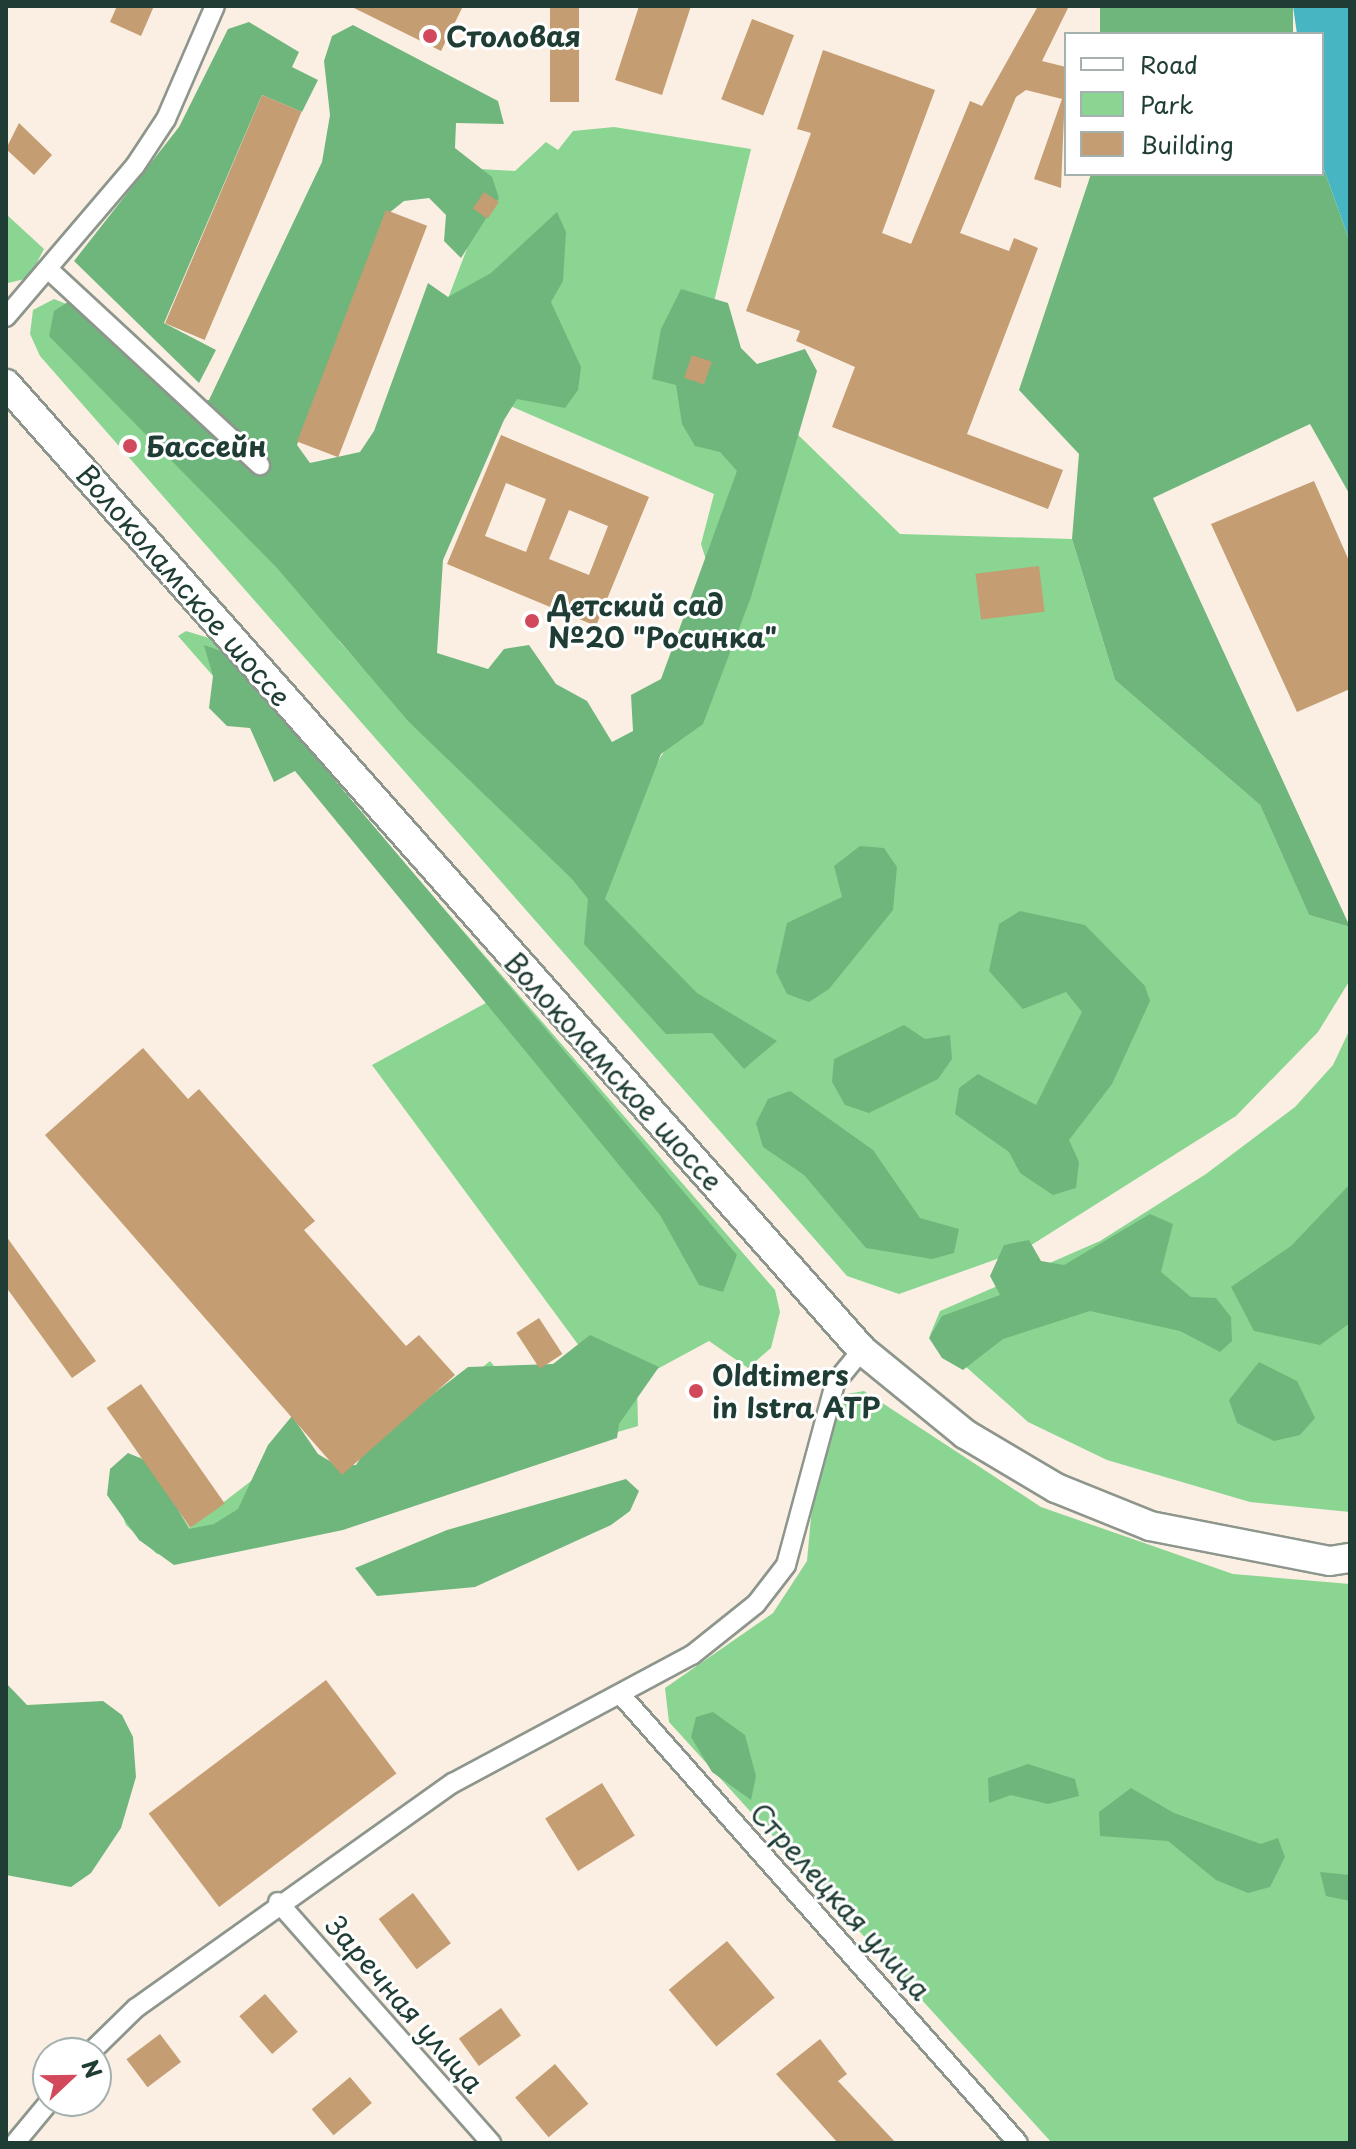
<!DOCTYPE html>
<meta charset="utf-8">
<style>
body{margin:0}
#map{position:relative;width:1356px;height:2149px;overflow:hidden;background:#fbefe3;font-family:"Playpen Sans",sans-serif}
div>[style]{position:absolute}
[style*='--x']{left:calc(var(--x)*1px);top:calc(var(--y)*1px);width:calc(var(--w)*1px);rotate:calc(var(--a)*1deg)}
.green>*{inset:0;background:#8ad592}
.forest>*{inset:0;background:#6fb67c;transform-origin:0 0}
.water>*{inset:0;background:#48b5c3}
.building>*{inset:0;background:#c49d72;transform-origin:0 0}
.roads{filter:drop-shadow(2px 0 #8d968c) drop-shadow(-2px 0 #8d968c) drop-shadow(0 2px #8d968c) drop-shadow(0 -2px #8d968c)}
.minor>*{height:18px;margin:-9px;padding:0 9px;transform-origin:9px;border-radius:9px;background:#fff}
.primary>*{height:28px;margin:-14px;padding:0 14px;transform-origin:14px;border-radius:14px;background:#fff}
.dots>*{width:22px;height:22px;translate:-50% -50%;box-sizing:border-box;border:4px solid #fff;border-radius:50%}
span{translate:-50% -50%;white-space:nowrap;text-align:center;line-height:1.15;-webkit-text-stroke:6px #fff;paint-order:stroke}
.poi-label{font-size:28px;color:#1f3d34;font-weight:700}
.left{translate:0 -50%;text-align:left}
.street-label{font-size:28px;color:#1f3d34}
.frame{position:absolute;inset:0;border:8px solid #1f3d34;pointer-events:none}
.legend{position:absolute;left:1064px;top:32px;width:260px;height:144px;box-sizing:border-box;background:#fff;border:2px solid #a5b1ae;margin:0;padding:10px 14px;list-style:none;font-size:24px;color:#1f3d34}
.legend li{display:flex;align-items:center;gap:16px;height:40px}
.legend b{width:40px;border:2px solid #a5b1ae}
.north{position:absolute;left:32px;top:2037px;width:80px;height:80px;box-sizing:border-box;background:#fff;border:2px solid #a5b1ae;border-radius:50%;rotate:68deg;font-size:22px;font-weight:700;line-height:32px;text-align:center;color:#1f3d34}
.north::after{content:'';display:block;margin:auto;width:28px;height:36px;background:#d1495b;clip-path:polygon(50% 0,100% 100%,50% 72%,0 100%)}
</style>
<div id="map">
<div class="green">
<div style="clip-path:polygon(614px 127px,751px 149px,711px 314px,789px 426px,900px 534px,1072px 539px,1115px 680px,1260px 805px,1309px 915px,1350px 927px,1350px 980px,1318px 1032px,1236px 1116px,1025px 1249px,899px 1294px,847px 1276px,40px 356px,30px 334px,33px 310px,54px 299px,74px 307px,338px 615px,339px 641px,414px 725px,592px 871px,677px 730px,727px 627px,701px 544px,714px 494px,441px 376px,360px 530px,471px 238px,480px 169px,515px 171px,546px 142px,558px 150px,573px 131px)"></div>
<div style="clip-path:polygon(6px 214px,44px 249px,29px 278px,8px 283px)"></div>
<div style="clip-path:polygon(186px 631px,209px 638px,775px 1290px,780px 1312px,771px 1348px,748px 1368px,709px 1341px,637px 1380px,638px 1426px,208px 1553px,157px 1554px,126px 1525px,115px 1495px,119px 1473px,140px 1457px,190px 1528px,259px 1475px,343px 1484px,490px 1361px,503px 1377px,588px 1358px,372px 1065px,495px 998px,178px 636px)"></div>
<div style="clip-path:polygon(1350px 1029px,1350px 1512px,1250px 1502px,1107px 1460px,1028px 1422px,930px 1335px,940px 1311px,1100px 1241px,1206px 1174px,1295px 1107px,1333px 1065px)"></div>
<div style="clip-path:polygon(864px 1391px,1041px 1507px,1233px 1574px,1350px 1584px,1350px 2143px,1052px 2143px,669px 1722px,665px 1688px,773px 1613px,807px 1561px,819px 1430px,830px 1397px)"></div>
</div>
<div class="forest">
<div style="left:1100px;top:6px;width:193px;height:29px"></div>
<div style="clip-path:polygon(249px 22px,299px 52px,292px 67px,318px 80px,302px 112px,262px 95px,164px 323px,216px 350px,199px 383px,74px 261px,179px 127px,228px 29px)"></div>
<div style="clip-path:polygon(353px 25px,498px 101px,504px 124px,456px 123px,455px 148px,492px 177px,499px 198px,461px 258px,444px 241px,446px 215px,429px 198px,404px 201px,384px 217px,297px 445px,310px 463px,360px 452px,374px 431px,428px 283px,448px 297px,491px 273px,557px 212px,566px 232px,563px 281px,551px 302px,581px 367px,578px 390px,565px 408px,517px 399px,504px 420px,443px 560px,437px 653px,488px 669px,504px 649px,529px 645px,556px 684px,587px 701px,612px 742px,633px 731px,631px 695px,661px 679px,737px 471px,720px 452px,695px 446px,682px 424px,676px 385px,652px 379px,661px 329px,681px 289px,728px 303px,741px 348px,757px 364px,805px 349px,817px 371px,751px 597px,703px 724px,661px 754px,605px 899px,697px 993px,777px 1041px,744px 1069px,712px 1033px,666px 1034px,584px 944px,588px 899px,572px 879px,409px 722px,277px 568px,49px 336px,54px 311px,74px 298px,189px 403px,209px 400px,322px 162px,330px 115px,324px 61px,332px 36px)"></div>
<div style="clip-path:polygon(1322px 164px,1350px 242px,1350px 495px,1310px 424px,1153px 498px,1350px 927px,1309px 915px,1260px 805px,1115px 680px,1072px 539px,1079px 454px,1019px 390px,1091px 174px,1322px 174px)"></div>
<div style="clip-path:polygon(204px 645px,227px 653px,737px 1255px,723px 1292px,699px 1285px,660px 1215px,295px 771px,274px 782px,250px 728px,227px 726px,209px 708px,213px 676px)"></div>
<div style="clip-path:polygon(860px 846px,884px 848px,897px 867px,893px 910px,829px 989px,809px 1002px,787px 994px,776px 972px,787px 923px,842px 897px,834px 866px)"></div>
<div style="clip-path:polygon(1020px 911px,1085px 925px,1145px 986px,1150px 1001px,1112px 1084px,1069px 1140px,1079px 1162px,1076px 1188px,1053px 1195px,1020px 1173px,1009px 1152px,955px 1114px,959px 1088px,978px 1074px,1036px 1105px,1082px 1012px,1066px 992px,1023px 1009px,989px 971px,999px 924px)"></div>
<div style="clip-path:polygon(904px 1025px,925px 1039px,950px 1035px,952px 1059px,938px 1079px,869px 1113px,845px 1105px,832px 1082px,834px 1059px)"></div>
<div style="clip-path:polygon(790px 1091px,873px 1150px,920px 1218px,959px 1229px,954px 1253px,932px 1259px,866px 1248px,804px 1175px,763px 1147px,756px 1123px,768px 1099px)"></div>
<div style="clip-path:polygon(1350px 1184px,1350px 1323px,1320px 1345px,1254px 1331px,1231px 1287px,1291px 1246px)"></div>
<div style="clip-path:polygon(1150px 1214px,1173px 1224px,1161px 1272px,1191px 1297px,1216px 1298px,1231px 1317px,1232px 1341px,1220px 1352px,1180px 1331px,1090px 1311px,1003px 1339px,963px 1370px,942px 1358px,929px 1338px,942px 1316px,1000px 1295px,990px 1276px,1004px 1245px,1029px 1240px,1041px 1261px,1064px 1265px)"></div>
<div style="clip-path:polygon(590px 1335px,659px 1367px,619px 1424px,617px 1438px,343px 1530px,174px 1565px,139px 1540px,107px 1495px,110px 1469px,128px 1453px,152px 1463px,189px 1529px,214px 1524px,238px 1509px,268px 1445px,292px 1416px,318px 1454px,338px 1466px,356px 1465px,370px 1443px,468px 1367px,553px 1364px)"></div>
<div style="clip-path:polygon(1259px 1362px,1297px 1381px,1315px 1418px,1300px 1435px,1274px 1441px,1237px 1423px,1229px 1400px)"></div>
<div style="clip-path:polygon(626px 1479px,639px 1491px,630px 1511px,611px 1525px,475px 1587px,377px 1596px,355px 1568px,447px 1530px)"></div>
<div style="clip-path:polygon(6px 1683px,27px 1705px,103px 1701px,122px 1715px,133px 1737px,136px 1777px,121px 1828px,91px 1873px,71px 1887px,6px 1875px)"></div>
<div style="clip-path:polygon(713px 1712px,745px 1735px,756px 1776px,751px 1800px,712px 1772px,691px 1737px,696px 1717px)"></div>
<div style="clip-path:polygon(1028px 1764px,1075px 1779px,1079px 1796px,1048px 1804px,1011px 1795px,989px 1803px,988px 1778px)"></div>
<div style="clip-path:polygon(1131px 1788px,1174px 1813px,1261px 1844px,1278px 1838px,1285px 1857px,1270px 1887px,1248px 1893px,1216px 1880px,1168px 1841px,1100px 1836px,1099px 1812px)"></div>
<div style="clip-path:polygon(1320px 1872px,1350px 1875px,1350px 1901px,1326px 1896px)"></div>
</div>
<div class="water">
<div style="clip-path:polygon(1293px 6px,1350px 6px,1350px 242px,1322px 164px,1322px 34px,1297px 34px)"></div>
</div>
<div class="building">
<div style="clip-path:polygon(117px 6px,154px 6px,141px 36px,110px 22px)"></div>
<div style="clip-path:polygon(350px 6px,463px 6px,441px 51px)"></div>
<div style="left:550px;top:6px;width:29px;height:96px"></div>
<div style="clip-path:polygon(639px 6px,691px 6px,662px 95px,615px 80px)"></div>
<div style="clip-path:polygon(1038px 6px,1069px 6px,1042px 61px,1066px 67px,1061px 188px,1034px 179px,1062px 99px,1026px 90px,1016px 97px,960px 233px,1009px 251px,1014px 238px,1038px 248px,967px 434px,1063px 470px,1048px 509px,832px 427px,855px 367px,796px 341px,800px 331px,746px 311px,811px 133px,797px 129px,823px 50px,935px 90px,882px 233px,911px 244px,970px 101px,982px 106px)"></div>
<div style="left:752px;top:19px;width:45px;height:86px;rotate:21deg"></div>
<div style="left:262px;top:95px;width:43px;height:248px;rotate:23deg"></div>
<div style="clip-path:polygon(19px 123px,52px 155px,34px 175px,6px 149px)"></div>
<div style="left:484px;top:192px;width:18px;height:20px;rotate:34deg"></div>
<div style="left:386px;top:210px;width:44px;height:248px;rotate:21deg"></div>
<div style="left:692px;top:355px;width:21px;height:24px;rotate:19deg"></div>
<div style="clip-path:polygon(evenodd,501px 435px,649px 497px,596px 626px,447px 564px,501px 435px,506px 483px,546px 499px,526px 552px,485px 536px,506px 483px,501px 435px,569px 510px,608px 526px,589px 575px,549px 559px,569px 510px)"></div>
<div style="clip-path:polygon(1314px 481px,1350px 563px,1350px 689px,1297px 712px,1211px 524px)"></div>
<div style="left:1039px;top:566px;width:46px;height:64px;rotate:83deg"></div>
<div style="clip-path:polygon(143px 1048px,188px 1099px,199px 1089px,315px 1221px,304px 1230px,406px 1346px,419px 1335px,455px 1375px,342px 1475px,45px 1135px)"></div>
<div style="clip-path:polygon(6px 1236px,96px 1361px,72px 1378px,6px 1287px)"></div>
<div style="left:539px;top:1318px;width:43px;height:27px;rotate:57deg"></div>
<div style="left:141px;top:1384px;width:146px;height:42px;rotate:55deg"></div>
<div style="left:326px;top:1680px;width:117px;height:222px;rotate:53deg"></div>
<div style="left:602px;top:1783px;width:62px;height:67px;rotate:58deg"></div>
<div style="left:413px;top:1893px;width:63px;height:43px;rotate:53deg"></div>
<div style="left:727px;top:1941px;width:74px;height:76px;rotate:50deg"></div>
<div style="left:265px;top:1994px;width:50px;height:34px;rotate:49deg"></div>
<div style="left:501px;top:2008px;width:34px;height:52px;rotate:54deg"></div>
<div style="left:160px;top:2034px;width:35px;height:42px;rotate:53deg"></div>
<div style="clip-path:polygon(820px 2039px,847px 2074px,838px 2081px,896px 2143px,838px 2143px,776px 2074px)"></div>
<div style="left:555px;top:2064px;width:52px;height:52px;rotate:50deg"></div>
<div style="left:350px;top:2077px;width:34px;height:50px;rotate:50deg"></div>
</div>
<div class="roads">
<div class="minor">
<div style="--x:48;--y:269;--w:289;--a:42.8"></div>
<div style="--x:6;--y:317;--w:199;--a:-49.5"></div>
<div style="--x:135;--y:166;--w:56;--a:-56.6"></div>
<div style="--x:166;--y:119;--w:123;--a:-66.6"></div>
<div style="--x:622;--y:1696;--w:597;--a:48.46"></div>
<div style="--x:278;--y:1902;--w:322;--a:48.5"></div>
<div style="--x:90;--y:2053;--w:64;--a:-44.4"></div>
<div style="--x:136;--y:2008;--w:389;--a:-35.4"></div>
<div style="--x:453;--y:1783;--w:271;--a:-28.2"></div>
<div style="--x:692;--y:1655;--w:82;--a:-38.6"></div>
<div style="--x:756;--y:1604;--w:49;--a:-52.4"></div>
<div style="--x:786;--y:1565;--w:188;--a:-74.9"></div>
<div style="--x:835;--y:1383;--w:43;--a:-50.7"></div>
<div style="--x:15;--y:2143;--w:55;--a:-50.2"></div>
</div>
<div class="primary">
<div style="--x:6;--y:384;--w:1291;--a:48.45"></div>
<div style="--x:862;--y:1350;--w:133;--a:39.2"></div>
<div style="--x:965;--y:1434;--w:106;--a:30.7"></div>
<div style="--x:1056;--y:1488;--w:101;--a:22"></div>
<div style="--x:1150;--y:1526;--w:183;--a:11"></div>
<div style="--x:1330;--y:1561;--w:20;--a:-9"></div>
</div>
</div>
<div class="dots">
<div style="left:430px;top:36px;background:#d1495b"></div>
<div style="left:130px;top:446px;background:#d1495b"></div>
<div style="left:532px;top:621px;background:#d1495b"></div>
<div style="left:696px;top:1391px;background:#d1495b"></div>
</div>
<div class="poi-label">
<span class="left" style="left:446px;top:36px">Столовая</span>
<span class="left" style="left:146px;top:446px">Бассейн</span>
<span class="left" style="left:548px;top:621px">Детский сад<br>№20 "Росинка"</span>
<span class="left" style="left:712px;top:1391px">Oldtimers<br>in Istra ATP</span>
</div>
<div class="street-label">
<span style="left:184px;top:585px;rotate:49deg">Волоколамское шоссе</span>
<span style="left:614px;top:1071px;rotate:48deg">Волоколамское шоссе</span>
<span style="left:841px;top:1901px;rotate:48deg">Стрелецкая улица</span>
<span style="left:405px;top:2004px;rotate:49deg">Заречная улица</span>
</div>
<div class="frame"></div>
<ul class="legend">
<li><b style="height:10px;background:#fff"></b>Road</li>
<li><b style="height:22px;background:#8ad592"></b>Park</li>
<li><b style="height:22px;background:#c49d72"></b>Building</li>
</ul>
<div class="north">N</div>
</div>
